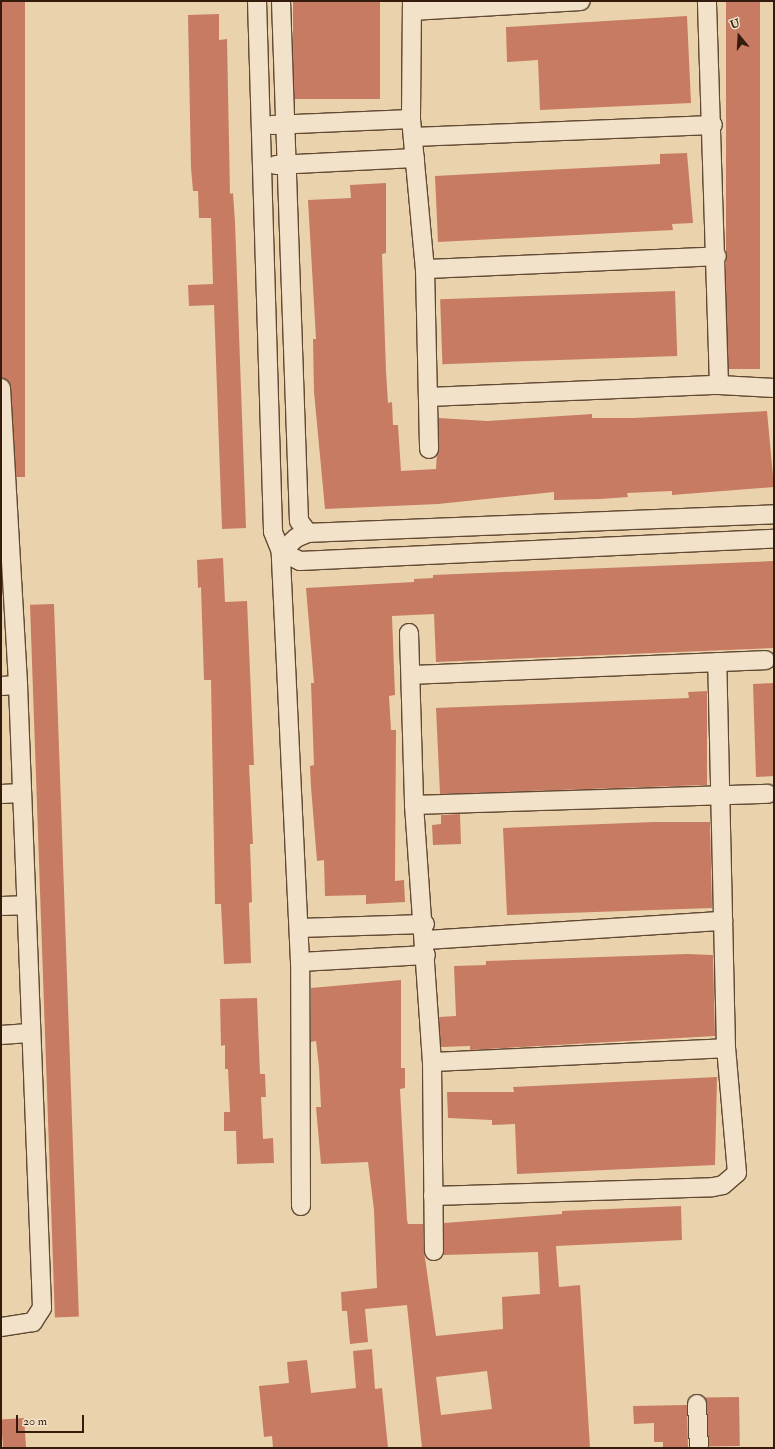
<!DOCTYPE html>
<style>
body{margin:0}
#map{position:relative;width:775px;height:1449px;overflow:hidden;background:#ead3ac;font-family:"IM FELL Double Pica",serif}
div>[style]{position:absolute}
[style*='--x']{left:calc(var(--x)*1px);top:calc(var(--y)*1px);width:calc(var(--w)*1px);rotate:calc(var(--a)*1deg)}
.building>*{inset:0;background:#c77b63;transform-origin:0 0}
.roads{filter:drop-shadow(1px 0 #624933) drop-shadow(-1px 0 #624933) drop-shadow(0 1px #624933) drop-shadow(0 -1px #624933)}
.minor>*{height:18px;margin:-9px;padding:0 9px;transform-origin:9px;border-radius:9px;background:#f1e2c9}
span{translate:-50% -50%;white-space:nowrap;text-align:center;line-height:1.15;-webkit-text-stroke:3.5px #f1e2c9;paint-order:stroke}
.frame{position:absolute;inset:0;border:2px solid #351b0b;pointer-events:none}
.north{position:absolute;left:719px;top:16px;width:40px;height:40px;-webkit-text-stroke:3px #f1e2c9;paint-order:stroke;rotate:342deg;font-size:11px;font-weight:700;line-height:16px;text-align:center;color:#351b0b}
.north::after{content:'';display:block;margin:auto;width:14px;height:18px;background:#351b0b;clip-path:polygon(50% 0,100% 100%,50% 72%,0 100%)}
.scale{position:absolute;left:16px;top:1415px;width:68px;height:18px;box-sizing:border-box;border:2px solid #351b0b;border-top:0;padding-left:5px;font-size:12px;line-height:14px;white-space:nowrap;color:#351b0b;-webkit-text-stroke:3px #f1e2c9;paint-order:stroke}
</style>
<div id="map">
<div class="building">
<div style="left:1px;top:1px;width:24px;height:476px"></div>
<div style="left:293px;top:1px;width:87px;height:98px"></div>
<div style="left:726px;top:1px;width:34px;height:368px"></div>
<div style="clip-path:polygon(219px 14px,219px 40px,227px 39px,230px 194px,233px 193px,235px 222px,246px 528px,222px 529px,214px 305px,189px 306px,188px 285px,213px 284px,211px 218px,199px 218px,198px 191px,193px 191px,191px 168px,188px 15px)"></div>
<div style="clip-path:polygon(687px 16px,691px 103px,540px 110px,538px 60px,507px 62px,506px 27px)"></div>
<div style="clip-path:polygon(687px 153px,693px 223px,672px 224px,673px 230px,438px 242px,435px 176px,660px 164px,660px 154px)"></div>
<div style="clip-path:polygon(386px 183px,386px 253px,382px 254px,386px 371px,388px 403px,392px 402px,393px 425px,398px 425px,401px 471px,436px 469px,439px 418px,487px 421px,592px 414px,592px 418px,633px 418px,767px 411px,774px 487px,672px 495px,672px 491px,627px 493px,628px 497px,600px 499px,554px 500px,554px 492px,438px 504px,325px 509px,314px 392px,313px 339px,316px 339px,308px 200px,351px 198px,350px 185px)"></div>
<div style="left:675px;top:291px;width:65px;height:235px;rotate:88deg"></div>
<div style="clip-path:polygon(223px 558px,225px 602px,247px 601px,254px 765px,249px 765px,253px 844px,250px 844px,252px 902px,249px 903px,251px 963px,224px 964px,221px 904px,215px 904px,211px 680px,204px 680px,201px 587px,198px 588px,197px 560px)"></div>
<div style="clip-path:polygon(774px 561px,774px 648px,436px 662px,434px 614px,392px 616px,395px 695px,389px 696px,391px 730px,396px 730px,395px 881px,404px 880px,405px 902px,366px 904px,366px 895px,325px 896px,324px 860px,317px 861px,311px 787px,310px 766px,314px 765px,311px 683px,314px 683px,306px 588px,414px 582px,414px 579px,433px 578px,433px 575px)"></div>
<div style="left:54px;top:604px;width:713px;height:24px;rotate:88deg"></div>
<div style="clip-path:polygon(774px 683px,774px 776px,756px 777px,753px 684px)"></div>
<div style="clip-path:polygon(707px 691px,707px 785px,440px 794px,436px 708px,689px 698px,688px 692px)"></div>
<div style="clip-path:polygon(460px 814px,461px 844px,433px 845px,432px 825px,441px 824px,441px 815px)"></div>
<div style="clip-path:polygon(654px 822px,710px 822px,712px 908px,507px 915px,503px 828px)"></div>
<div style="clip-path:polygon(687px 954px,713px 955px,715px 1036px,470px 1050px,470px 1046px,441px 1047px,439px 1017px,456px 1016px,454px 966px,486px 965px,486px 961px)"></div>
<div style="clip-path:polygon(evenodd,401px 980px,401px 1068px,405px 1068px,405px 1088px,400px 1089px,407px 1220px,408px 1224px,423px 1224px,424px 1251px,436px 1336px,503px 1329px,502px 1297px,540px 1294px,538px 1252px,444px 1255px,444px 1223px,562px 1214px,562px 1211px,681px 1206px,682px 1240px,556px 1246px,559px 1287px,580px 1285px,590px 1448px,422px 1448px,407px 1305px,365px 1309px,368px 1342px,350px 1344px,347px 1311px,342px 1311px,341px 1292px,377px 1288px,374px 1210px,368px 1162px,321px 1164px,316px 1107px,321px 1107px,319px 1067px,316px 1041px,311px 1042px,311px 988px,401px 980px,487px 1371px,492px 1409px,441px 1415px,436px 1377px,487px 1371px)"></div>
<div style="clip-path:polygon(257px 998px,260px 1074px,265px 1074px,266px 1097px,261px 1097px,263px 1139px,273px 1138px,274px 1163px,237px 1164px,236px 1131px,224px 1131px,224px 1112px,230px 1112px,228px 1069px,225px 1069px,225px 1045px,221px 1046px,220px 999px)"></div>
<div style="clip-path:polygon(717px 1077px,715px 1165px,517px 1174px,515px 1124px,492px 1125px,492px 1120px,448px 1118px,447px 1092px,514px 1092px,513px 1087px)"></div>
<div style="clip-path:polygon(372px 1349px,375px 1389px,382px 1388px,388px 1448px,273px 1448px,272px 1436px,264px 1437px,259px 1386px,289px 1383px,287px 1362px,307px 1360px,311px 1393px,356px 1388px,353px 1351px)"></div>
<div style="left:739px;top:1397px;width:49px;height:34px;rotate:89deg"></div>
<div style="clip-path:polygon(687px 1405px,688px 1448px,663px 1448px,663px 1442px,654px 1442px,654px 1423px,634px 1424px,633px 1406px)"></div>
<div style="left:24px;top:1418px;width:30px;height:23px;rotate:86deg"></div>
</div>
<div class="roads">
<div class="minor">
<div style="--x:257;--y:1;--w:531;--a:88.27"></div>
<div style="--x:273;--y:532;--w:22;--a:68"></div>
<div style="--x:281;--y:552;--w:21;--a:25"></div>
<div style="--x:300;--y:561;--w:475;--a:-2.7"></div>
<div style="--x:281;--y:1;--w:520;--a:88.02"></div>
<div style="--x:299;--y:521;--w:15;--a:53"></div>
<div style="--x:412;--y:1;--w:118;--a:90.5"></div>
<div style="--x:411;--y:119;--w:151;--a:84.7"></div>
<div style="--x:425;--y:269;--w:180;--a:88.7"></div>
<div style="--x:412;--y:11;--w:169;--a:-3.4"></div>
<div style="--x:272;--y:125;--w:139;--a:-2.5"></div>
<div style="--x:413;--y:137;--w:300;--a:-2.3"></div>
<div style="--x:276;--y:165;--w:139;--a:-2.9"></div>
<div style="--x:425;--y:269;--w:292;--a:-2.5"></div>
<div style="--x:719;--y:385;--w:55;--a:3.1"></div>
<div style="--x:1;--y:388;--w:297;--a:86.7"></div>
<div style="--x:18;--y:685;--w:623;--a:87.79"></div>
<div style="--x:42;--y:1308;--w:17;--a:123"></div>
<div style="--x:33;--y:1322;--w:32;--a:171"></div>
<div style="--x:428;--y:397;--w:291;--a:-2.4"></div>
<div style="--x:719;--y:385;--w:384;--a:-91.8"></div>
<div style="--x:409;--y:633;--w:172;--a:88.3"></div>
<div style="--x:414;--y:805;--w:258;--a:86"></div>
<div style="--x:432;--y:1062;--w:189;--a:89.4"></div>
<div style="--x:411;--y:675;--w:355;--a:-2.4"></div>
<div style="--x:1;--y:686;--w:17;--a:-3"></div>
<div style="--x:1;--y:794;--w:21;--a:-3"></div>
<div style="--x:414;--y:805;--w:354;--a:-1.8"></div>
<div style="--x:1;--y:906;--w:24;--a:-2"></div>
<div style="--x:299;--y:928;--w:126;--a:-1.8"></div>
<div style="--x:426;--y:940;--w:298;--a:-3.7"></div>
<div style="--x:300;--y:962;--w:126;--a:-3.2"></div>
<div style="--x:1;--y:1035;--w:28;--a:-4"></div>
<div style="--x:432;--y:1062;--w:294;--a:-2.7"></div>
<div style="--x:433;--y:1196;--w:280;--a:-1.8"></div>
<div style="--x:713;--y:1187;--w:10;--a:-11"></div>
<div style="--x:723;--y:1185;--w:18;--a:-41"></div>
<div style="--x:737;--y:1173;--w:125;--a:-95"></div>
<div style="--x:726;--y:1048;--w:386;--a:-91.3"></div>
<div style="--x:301;--y:1206;--w:244;--a:-90.2"></div>
<div style="--x:300;--y:962;--w:410;--a:-92.7"></div>
<div style="--x:281;--y:552;--w:21;--a:-43"></div>
<div style="--x:296;--y:538;--w:13;--a:-23"></div>
<div style="--x:308;--y:533;--w:466;--a:-2.3"></div>
<div style="--x:697;--y:1404;--w:44;--a:87.4"></div>
</div>
</div>
<div class="frame"></div>
<div class="north">U</div>
<div class="scale">20 m</div>
</div>
